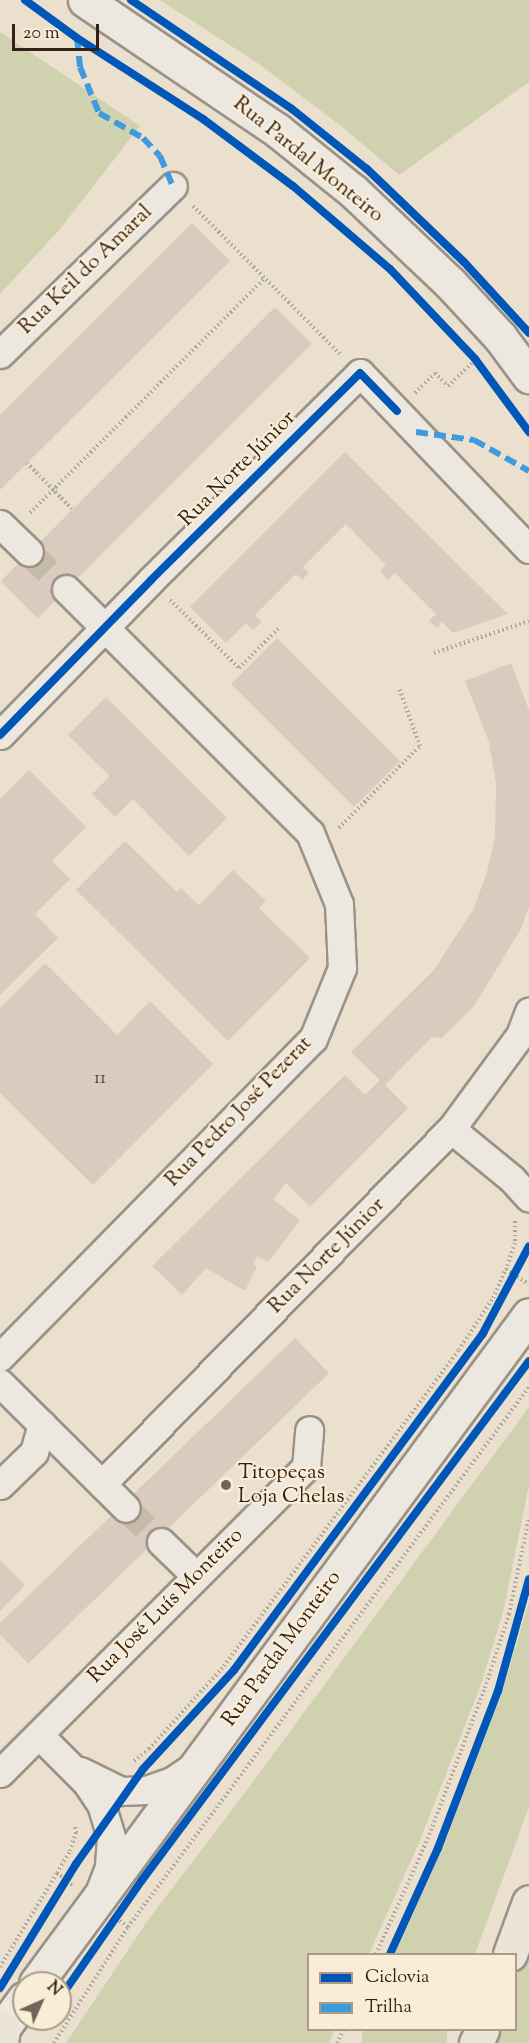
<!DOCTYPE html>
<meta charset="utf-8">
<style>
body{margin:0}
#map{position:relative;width:529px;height:2043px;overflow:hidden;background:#eae0cd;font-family:"Sorts Mill Goudy",serif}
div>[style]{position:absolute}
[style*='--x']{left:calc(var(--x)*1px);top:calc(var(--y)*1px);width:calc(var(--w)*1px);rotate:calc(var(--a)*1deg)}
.green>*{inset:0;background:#d0d1ae;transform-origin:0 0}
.building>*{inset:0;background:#dbcbbf;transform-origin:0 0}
.minor-tunnel>*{height:27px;margin-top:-13.5px;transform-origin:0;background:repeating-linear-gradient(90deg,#c6baa9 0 27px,transparent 0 41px)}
.path>*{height:4px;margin-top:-2px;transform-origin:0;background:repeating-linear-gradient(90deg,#aba59d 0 1.5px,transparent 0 4.5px)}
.roads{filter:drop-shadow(2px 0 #9b9287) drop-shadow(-2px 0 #9b9287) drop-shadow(0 2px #9b9287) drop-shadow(0 -2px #9b9287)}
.minor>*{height:27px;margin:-13.5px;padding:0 13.5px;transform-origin:13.5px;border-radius:13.5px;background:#ede8df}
.tertiary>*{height:33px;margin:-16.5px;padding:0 16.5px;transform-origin:16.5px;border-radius:16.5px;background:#ede8df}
.trunk>*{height:33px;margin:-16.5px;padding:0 16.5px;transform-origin:16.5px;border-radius:16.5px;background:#ebe4d9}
.path-bridge>*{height:4px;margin-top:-2px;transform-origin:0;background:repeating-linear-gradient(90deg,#aba59d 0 1.5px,transparent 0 4.5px)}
.quiet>*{height:6px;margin-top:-3px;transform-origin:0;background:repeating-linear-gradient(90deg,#3e9bdf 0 12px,transparent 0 18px)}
.cycleway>*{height:8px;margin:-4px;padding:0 4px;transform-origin:4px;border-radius:4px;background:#0057b8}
.dots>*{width:16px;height:16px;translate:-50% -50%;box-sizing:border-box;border:3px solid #faedd6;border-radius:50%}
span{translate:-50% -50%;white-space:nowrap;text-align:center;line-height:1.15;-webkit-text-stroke:4.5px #faedd6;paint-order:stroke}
.number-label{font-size:18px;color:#5e4b42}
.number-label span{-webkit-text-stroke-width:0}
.street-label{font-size:21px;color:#342019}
.poi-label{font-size:21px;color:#342019}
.left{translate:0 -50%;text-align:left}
.legend{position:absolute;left:307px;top:1953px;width:210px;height:78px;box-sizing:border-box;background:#faedd6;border:2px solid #ab9b8a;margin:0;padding:8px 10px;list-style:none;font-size:18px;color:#342019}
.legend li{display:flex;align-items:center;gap:12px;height:30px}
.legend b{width:30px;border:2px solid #ab9b8a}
.north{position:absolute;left:12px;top:1971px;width:60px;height:60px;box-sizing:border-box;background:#faedd6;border:2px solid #ab9b8a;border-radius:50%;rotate:45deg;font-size:16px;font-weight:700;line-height:24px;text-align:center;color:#342019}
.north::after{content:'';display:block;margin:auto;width:21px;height:27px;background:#746358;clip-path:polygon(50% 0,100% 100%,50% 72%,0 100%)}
.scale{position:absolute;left:12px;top:24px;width:87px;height:27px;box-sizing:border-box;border:3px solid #342019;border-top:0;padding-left:8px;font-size:18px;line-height:21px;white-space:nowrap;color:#342019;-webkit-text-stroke:4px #faedd6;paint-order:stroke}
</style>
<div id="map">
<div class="green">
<div style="clip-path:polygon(160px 0,529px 0,529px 82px,399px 175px,345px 129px,259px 64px)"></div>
<div style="clip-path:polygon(0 32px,140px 126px,60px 229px,0 294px)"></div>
<div style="clip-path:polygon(529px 1407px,529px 1485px,503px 1613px,480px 1687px,420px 1840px,369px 1954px,308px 1954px,308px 2030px,335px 2030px,329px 2043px,66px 2043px,148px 1920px,238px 1802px)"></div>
<div style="clip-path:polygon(529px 1602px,529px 1807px,475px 1954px,395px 1954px,442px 1850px,502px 1693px)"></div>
<div style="clip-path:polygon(529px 1937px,529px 2043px,489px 2043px,494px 2030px,516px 2030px,516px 1975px)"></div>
<div style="left:362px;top:2030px;width:85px;height:14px"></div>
</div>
<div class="building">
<div style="clip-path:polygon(192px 223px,230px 261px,0 490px,0 415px)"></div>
<div style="left:275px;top:307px;width:52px;height:388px;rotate:45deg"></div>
<div style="clip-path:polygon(345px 452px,404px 511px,508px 614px,453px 633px,442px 622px,437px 628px,429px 621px,436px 614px,395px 573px,388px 580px,380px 571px,386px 565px,346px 524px,303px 567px,309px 573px,302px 580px,296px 574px,255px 615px,262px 622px,253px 630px,246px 623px,226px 643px,190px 607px)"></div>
<div style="left:277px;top:638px;width:174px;height:65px;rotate:45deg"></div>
<div style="clip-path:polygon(511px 663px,529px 710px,529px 906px,521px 929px,474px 1006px,442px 1038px,432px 1037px,385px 1085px,408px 1108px,310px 1207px,286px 1183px,273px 1199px,300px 1220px,268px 1262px,257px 1256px,253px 1264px,257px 1266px,245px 1291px,206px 1268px,182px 1295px,152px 1266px,345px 1075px,365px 1095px,380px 1080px,351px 1052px,434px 970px,474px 908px,487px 872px,495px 836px,496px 783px,489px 742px,465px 681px)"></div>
<div style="clip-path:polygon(106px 697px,227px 818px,189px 856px,133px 799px,115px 817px,92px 794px,110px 776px,68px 735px)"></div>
<div style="clip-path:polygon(29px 770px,86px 827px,52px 861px,70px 879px,35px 914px,58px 938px,0 995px,0 799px)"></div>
<div style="clip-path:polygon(125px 841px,177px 892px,181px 888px,199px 905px,233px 870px,266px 901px,259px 908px,310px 958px,228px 1041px,76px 890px)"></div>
<div style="clip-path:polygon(45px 963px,117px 1035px,150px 1001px,213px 1064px,93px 1185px,0 1093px,0 1008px)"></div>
<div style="left:295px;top:1338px;width:49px;height:418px;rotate:46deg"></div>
<div style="clip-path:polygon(0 1560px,25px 1585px,0 1611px)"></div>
</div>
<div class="minor-tunnel">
<div style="--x:29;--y:552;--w:52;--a:45"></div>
<div style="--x:126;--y:1508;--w:49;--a:44.2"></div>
</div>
<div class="path">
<div style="--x:193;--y:206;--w:209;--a:45.2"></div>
<div style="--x:415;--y:393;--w:28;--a:-45"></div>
<div style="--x:435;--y:373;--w:18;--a:45"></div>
<div style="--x:448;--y:386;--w:42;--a:-44"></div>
<div style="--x:30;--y:513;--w:332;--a:-45"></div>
<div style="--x:170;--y:600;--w:97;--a:44.6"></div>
<div style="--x:239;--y:668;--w:58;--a:-45"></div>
<div style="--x:434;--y:653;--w:100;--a:-18.6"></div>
<div style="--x:339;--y:828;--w:115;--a:-45.4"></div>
<div style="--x:420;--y:746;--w:62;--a:-109.9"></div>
<div style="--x:515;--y:1221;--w:22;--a:90"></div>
<div style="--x:515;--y:1243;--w:28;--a:109"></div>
<div style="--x:506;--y:1269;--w:27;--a:34"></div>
<div style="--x:134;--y:1761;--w:19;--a:-39"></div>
<div style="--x:149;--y:1749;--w:112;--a:-47.9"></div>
<div style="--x:224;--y:1666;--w:394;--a:-53.4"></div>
<div style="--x:459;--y:1350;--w:62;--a:-56.8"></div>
<div style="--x:493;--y:1298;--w:32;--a:-66"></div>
<div style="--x:72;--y:1885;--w:19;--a:-141"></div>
<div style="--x:57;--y:1873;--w:26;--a:-59"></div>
<div style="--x:70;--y:1851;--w:19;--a:-72"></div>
<div style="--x:76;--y:1833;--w:9;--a:-96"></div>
<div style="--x:128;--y:1927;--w:673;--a:-53.4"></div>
<div style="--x:376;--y:1954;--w:122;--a:-65.8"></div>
<div style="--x:426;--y:1843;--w:166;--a:-69.2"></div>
<div style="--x:485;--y:1688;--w:78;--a:-72"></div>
<div style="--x:509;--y:1614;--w:99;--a:-78.3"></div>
<div style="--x:0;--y:1967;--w:110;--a:-58.8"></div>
<div style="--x:54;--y:2043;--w:138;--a:-57.5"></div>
<div style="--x:128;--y:1927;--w:11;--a:-142"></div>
<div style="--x:337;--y:2043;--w:14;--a:-65"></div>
</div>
<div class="roads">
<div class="minor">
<div style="--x:0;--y:354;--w:241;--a:-44.2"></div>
<div style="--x:0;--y:524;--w:40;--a:44"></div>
<div style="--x:0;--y:735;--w:216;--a:-45.7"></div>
<div style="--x:151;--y:580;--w:294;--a:-44.7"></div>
<div style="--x:360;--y:373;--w:244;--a:46.2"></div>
<div style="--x:451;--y:1129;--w:79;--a:39.3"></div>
<div style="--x:512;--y:1179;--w:25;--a:48"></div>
<div style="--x:0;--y:1357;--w:446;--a:-45.5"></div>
<div style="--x:313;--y:1039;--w:77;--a:-67.8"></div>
<div style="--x:342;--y:968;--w:64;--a:-92.7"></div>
<div style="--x:339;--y:904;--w:77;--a:-112.2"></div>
<div style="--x:310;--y:833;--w:345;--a:-135"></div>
<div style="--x:0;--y:1383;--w:177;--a:44.8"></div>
<div style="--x:102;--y:1484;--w:498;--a:-45.5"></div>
<div style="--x:451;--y:1129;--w:117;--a:-53.7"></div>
<div style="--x:520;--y:1035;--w:25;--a:-69"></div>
<div style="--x:0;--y:1485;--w:47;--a:-44.1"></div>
<div style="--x:34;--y:1452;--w:29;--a:-74"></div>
<div style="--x:161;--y:1542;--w:47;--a:44.1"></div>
<div style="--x:39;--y:1735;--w:66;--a:45"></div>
<div style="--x:86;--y:1782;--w:27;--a:56"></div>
<div style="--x:101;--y:1804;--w:34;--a:73"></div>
<div style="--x:111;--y:1837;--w:30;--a:94"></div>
<div style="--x:109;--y:1867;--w:25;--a:111"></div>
<div style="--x:80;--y:1771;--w:46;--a:26"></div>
<div style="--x:121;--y:1791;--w:25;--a:-2"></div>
<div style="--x:146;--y:1790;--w:28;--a:-19"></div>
<div style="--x:172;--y:1781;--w:25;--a:-34"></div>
<div style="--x:0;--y:1773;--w:433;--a:-45"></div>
<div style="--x:306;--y:1467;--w:37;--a:-85"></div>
</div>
<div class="tertiary">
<div style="--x:85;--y:0;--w:232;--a:34.1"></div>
<div style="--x:277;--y:130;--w:97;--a:38.8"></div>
<div style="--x:353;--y:191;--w:134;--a:43.5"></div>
<div style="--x:450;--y:283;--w:74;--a:47.2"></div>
<div style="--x:500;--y:337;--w:49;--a:53.4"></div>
<div style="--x:36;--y:1983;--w:830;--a:-53.57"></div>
<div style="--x:0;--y:2032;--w:41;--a:-54"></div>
</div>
<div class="trunk">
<div style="--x:510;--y:1954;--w:55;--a:-69.9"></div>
<div style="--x:1;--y:2043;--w:15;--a:-82"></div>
<div style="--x:476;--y:2043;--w:14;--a:-65"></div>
</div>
</div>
<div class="path-bridge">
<div style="--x:27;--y:463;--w:64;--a:45.6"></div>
</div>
<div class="quiet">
<div style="--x:77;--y:38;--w:29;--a:84"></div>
<div style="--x:80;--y:67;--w:50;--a:67.6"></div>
<div style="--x:99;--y:113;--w:51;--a:29.6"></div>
<div style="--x:143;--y:138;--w:25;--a:47"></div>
<div style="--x:160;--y:156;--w:33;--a:67"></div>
<div style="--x:416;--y:432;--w:59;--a:7.9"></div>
<div style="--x:474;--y:440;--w:63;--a:29.4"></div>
</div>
<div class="cycleway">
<div style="--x:25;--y:0;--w:64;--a:36.2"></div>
<div style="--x:77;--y:38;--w:150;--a:32.7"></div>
<div style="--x:203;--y:119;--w:112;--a:36.7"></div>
<div style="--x:293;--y:186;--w:128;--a:40.6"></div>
<div style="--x:390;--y:269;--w:124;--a:46.6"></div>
<div style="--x:475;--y:359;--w:91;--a:53.5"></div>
<div style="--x:131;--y:0;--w:194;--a:34.1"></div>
<div style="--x:292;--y:109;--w:96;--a:38.7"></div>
<div style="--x:367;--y:169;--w:134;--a:43.8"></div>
<div style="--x:464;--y:262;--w:96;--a:47.5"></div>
<div style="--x:0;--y:735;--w:216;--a:-45.7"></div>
<div style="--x:151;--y:580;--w:294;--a:-44.7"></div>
<div style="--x:360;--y:373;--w:53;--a:45.8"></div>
<div style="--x:390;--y:1954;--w:116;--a:-65.6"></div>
<div style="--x:438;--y:1848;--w:168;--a:-69.1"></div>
<div style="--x:498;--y:1691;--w:116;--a:-74.5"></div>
<div style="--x:0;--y:1988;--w:145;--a:-58.5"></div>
<div style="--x:76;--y:1864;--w:116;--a:-54.8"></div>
<div style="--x:143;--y:1769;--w:134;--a:-47.4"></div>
<div style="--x:234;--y:1670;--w:419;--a:-53.5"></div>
<div style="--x:483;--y:1333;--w:98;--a:-62.1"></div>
<div style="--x:60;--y:1998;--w:144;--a:-55.2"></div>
<div style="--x:142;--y:1880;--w:647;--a:-53.29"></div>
</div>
<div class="dots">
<div style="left:226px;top:1485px;background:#746358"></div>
</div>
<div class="number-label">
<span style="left:100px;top:1079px">11</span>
</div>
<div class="street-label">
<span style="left:308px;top:160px;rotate:39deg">Rua Pardal Monteiro</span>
<span style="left:86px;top:270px;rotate:-44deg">Rua Keil do Amaral</span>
<span style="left:238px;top:469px;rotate:-45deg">Rua Norte Júnior</span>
<span style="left:239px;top:1112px;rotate:-46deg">Rua Pedro José Pezerat</span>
<span style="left:327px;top:1256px;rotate:-45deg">Rua Norte Júnior</span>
<span style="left:166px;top:1606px;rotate:-45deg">Rua José Luís Monteiro</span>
<span style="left:282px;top:1649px;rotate:-54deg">Rua Pardal Monteiro</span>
</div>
<div class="poi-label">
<span class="left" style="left:238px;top:1485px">Titopeças<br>Loja Chelas</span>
</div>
<ul class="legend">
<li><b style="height:8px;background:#0057b8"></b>Ciclovia</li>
<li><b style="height:8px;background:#3e9bdf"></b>Trilha</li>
</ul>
<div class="north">N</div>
<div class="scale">20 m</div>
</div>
